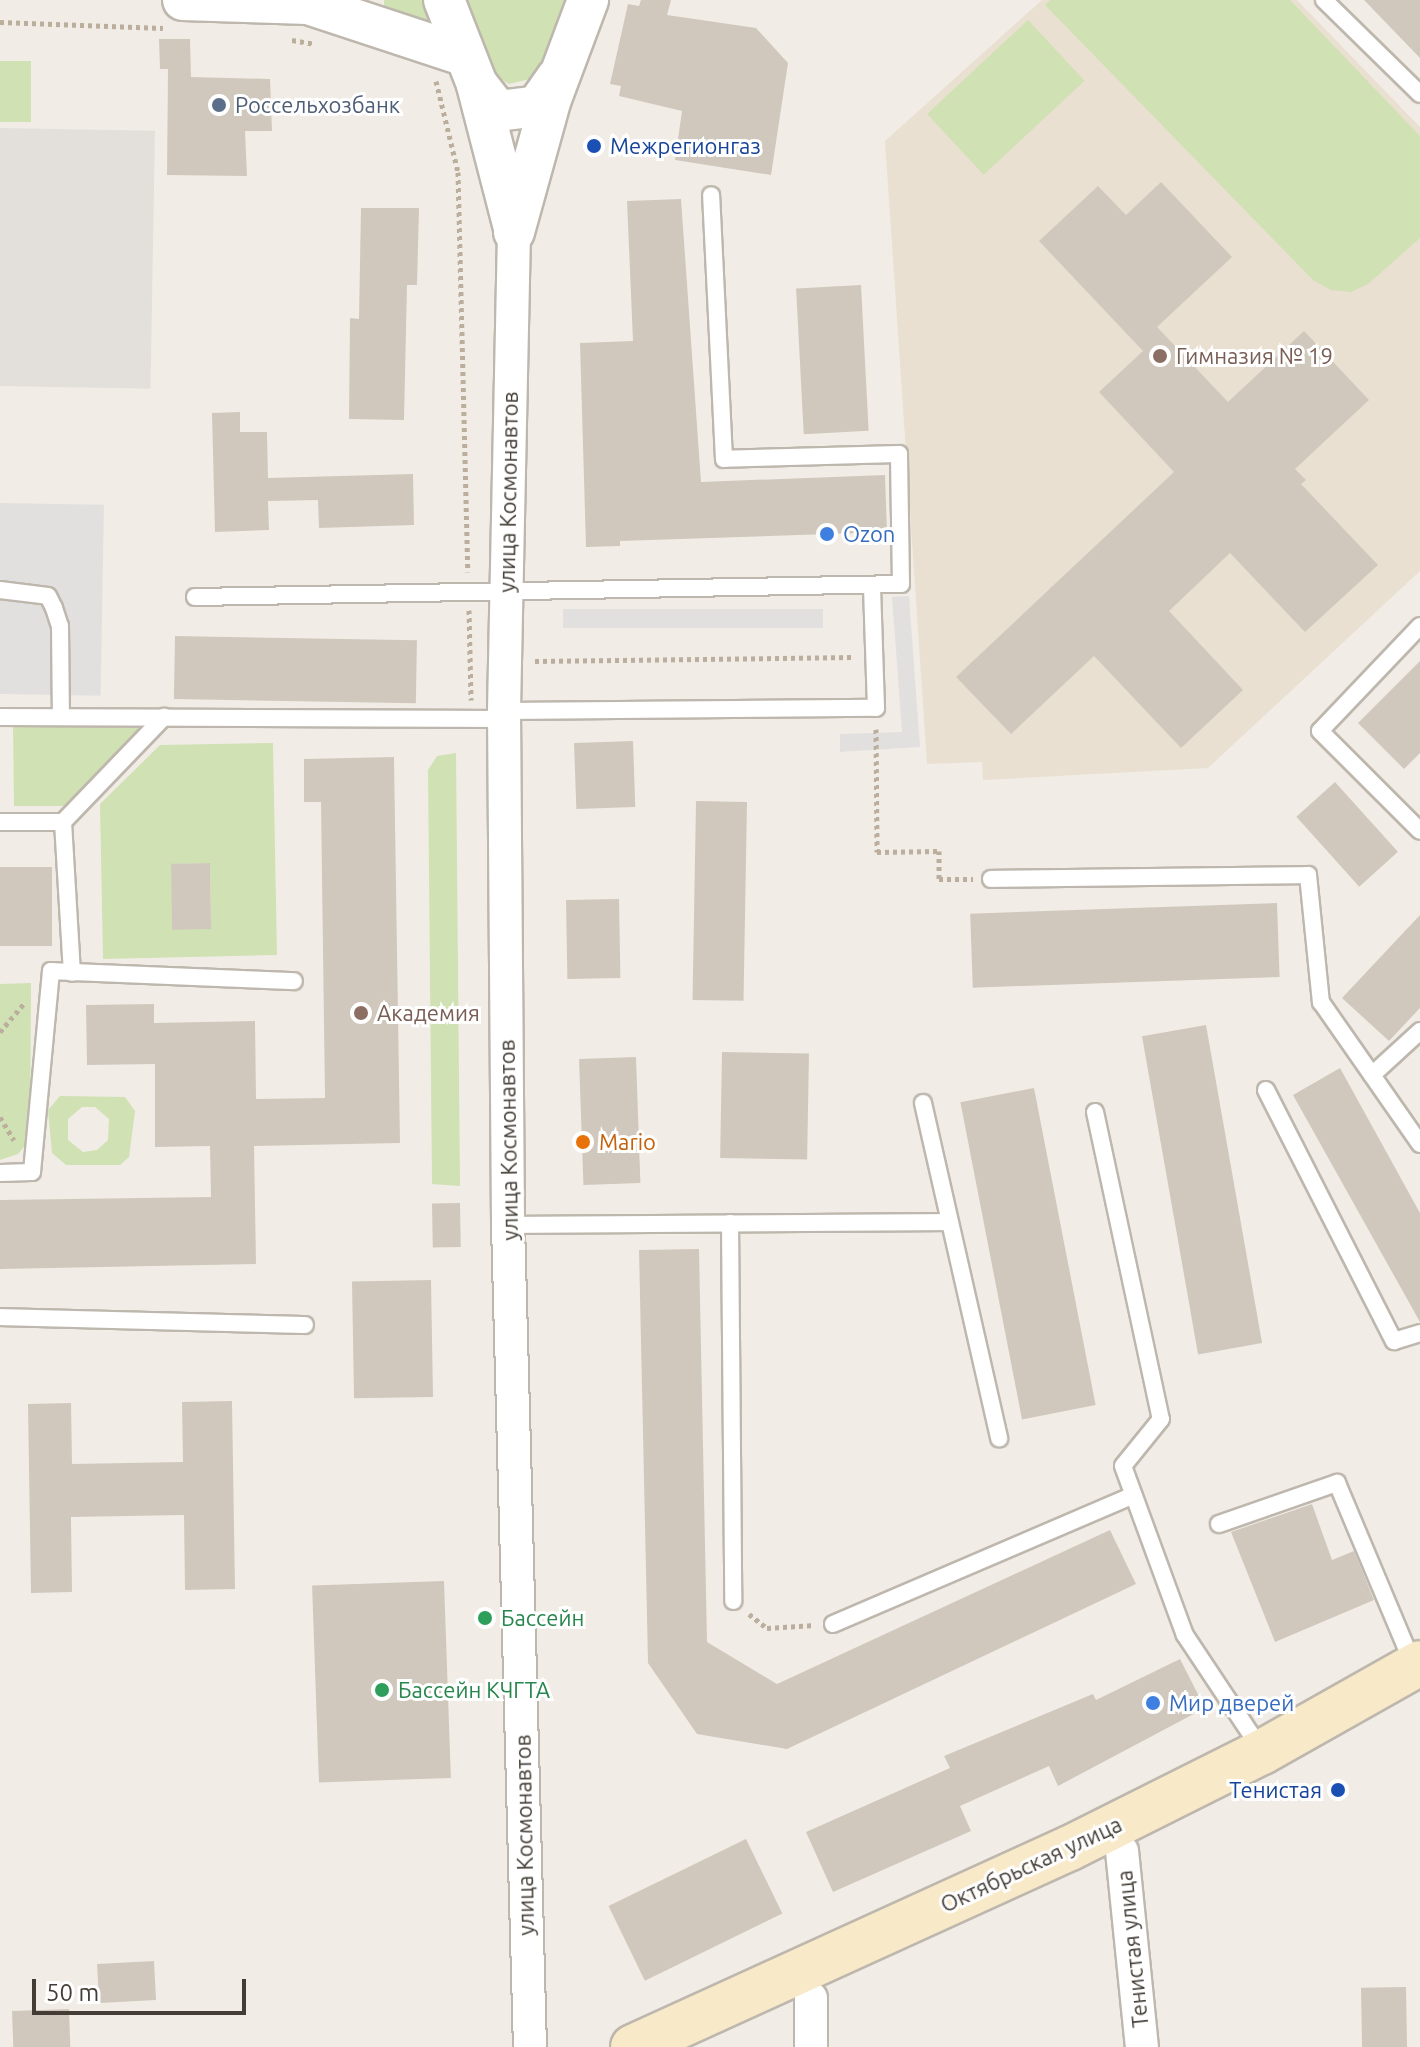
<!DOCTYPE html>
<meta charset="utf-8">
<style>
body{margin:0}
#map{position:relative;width:1420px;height:2047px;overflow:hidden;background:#f1ede6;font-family:Ubuntu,sans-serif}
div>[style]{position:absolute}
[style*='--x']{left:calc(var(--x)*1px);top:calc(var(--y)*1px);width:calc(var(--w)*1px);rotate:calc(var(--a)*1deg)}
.industrial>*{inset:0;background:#e3dfdb;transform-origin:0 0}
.education>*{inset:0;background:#e9e0d1}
.green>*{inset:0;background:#d0e1b3;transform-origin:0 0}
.parking>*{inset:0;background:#e2e0de;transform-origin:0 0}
.building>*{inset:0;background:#d1c8bd;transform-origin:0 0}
.path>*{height:5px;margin-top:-2.5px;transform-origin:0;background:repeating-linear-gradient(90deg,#bbae9d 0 4px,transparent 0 8px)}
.roads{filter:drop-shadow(2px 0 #beb7ad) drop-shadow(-2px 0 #beb7ad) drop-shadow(0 2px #beb7ad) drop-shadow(0 -2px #beb7ad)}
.service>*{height:16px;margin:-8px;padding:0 8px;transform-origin:8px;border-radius:8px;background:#fff}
.minor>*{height:32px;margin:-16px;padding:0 16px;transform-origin:16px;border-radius:16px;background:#fff}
.tertiary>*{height:40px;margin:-20px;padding:0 20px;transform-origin:20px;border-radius:20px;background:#fff}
.secondary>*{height:44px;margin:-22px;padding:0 22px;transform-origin:22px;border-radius:22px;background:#f8e9c9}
.dots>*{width:22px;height:22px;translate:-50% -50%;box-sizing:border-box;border:4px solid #fff;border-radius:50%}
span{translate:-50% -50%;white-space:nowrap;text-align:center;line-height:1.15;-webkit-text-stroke:6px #fff;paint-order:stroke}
.service-label{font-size:22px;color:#4e5e75}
.left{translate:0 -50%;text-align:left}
.transit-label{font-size:22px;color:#164399}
.right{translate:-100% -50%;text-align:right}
.education-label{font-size:22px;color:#785e54}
.street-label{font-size:22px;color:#433d36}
.shop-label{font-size:22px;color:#366cbe}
.food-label{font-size:22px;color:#c56008}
.leisure-label{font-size:22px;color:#27864d}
.scale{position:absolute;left:32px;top:1979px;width:214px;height:36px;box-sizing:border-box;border:4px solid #433d36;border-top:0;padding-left:10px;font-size:24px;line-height:28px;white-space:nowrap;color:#433d36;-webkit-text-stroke:6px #fff;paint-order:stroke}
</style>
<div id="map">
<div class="industrial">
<div style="left:0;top:128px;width:155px;height:258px;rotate:1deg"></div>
</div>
<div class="education">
<div style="clip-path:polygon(1042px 0,1297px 0,1420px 127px,1420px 571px,1208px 768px,983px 780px,982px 762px,927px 764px,885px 141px)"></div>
</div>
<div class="green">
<div style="clip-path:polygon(384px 0,433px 0,435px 25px,384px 8px)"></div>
<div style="clip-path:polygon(458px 0,568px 0,538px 77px,509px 84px,490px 72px)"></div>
<div style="clip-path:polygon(1050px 0,1290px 0,1420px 136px,1420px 238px,1368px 284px,1351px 292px,1331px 290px,1313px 280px,1045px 5px)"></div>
<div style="left:1028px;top:20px;width:83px;height:138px;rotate:47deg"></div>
<div style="left:0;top:61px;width:31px;height:61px"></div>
<div style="clip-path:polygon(13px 726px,144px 728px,64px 806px,14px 806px)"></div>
<div style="clip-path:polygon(evenodd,273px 743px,277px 955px,103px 959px,100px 804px,160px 745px,273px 743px,210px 863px,211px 928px,171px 864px,210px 863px)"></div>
<div style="clip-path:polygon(456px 753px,460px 1186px,432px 1184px,428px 770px,437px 756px)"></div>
<div style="clip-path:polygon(31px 983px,30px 1140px,18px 1154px,0 1160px,0 984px)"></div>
<div style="clip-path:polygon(evenodd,60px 1096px,125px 1097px,135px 1111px,129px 1157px,120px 1165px,66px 1165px,52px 1153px,48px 1110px,60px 1096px,82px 1107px,95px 1107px,109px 1119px,108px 1140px,97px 1150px,83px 1152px,68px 1140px,68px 1119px,82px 1107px)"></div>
</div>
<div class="parking">
<div style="left:0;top:503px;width:104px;height:191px;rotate:1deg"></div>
<div style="clip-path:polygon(909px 596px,920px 747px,840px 752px,840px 734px,902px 732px,892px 597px)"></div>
<div style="left:823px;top:609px;width:19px;height:260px;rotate:90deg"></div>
</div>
<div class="building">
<div style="clip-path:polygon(641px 0,671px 0,667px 15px,756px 28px,788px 63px,771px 175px,675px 160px,682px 111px,619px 96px,621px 86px,610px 84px,628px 4px,639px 6px)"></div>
<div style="clip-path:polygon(1364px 0,1420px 0,1420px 58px)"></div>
<div style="clip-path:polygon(159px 39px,190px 39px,191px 77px,270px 79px,272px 131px,245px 131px,247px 176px,167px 175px,168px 69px,160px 69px)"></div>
<div style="clip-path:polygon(1161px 182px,1232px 257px,1157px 327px,1228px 402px,1304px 331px,1369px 400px,1295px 469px,1306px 480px,1301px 484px,1378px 565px,1305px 632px,1230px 553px,1169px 611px,1243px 690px,1181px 748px,1094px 656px,1011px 734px,956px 677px,1174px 472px,1099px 392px,1143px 351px,1039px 241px,1098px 186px,1126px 215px)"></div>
<div style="clip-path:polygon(681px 199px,701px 482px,885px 475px,887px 532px,620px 541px,620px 546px,586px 547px,580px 343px,633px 341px,627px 201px)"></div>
<div style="clip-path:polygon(361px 208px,419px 208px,417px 285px,407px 285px,404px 420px,349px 419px,350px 318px,359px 319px)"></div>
<div style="left:861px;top:285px;width:146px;height:65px;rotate:87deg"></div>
<div style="clip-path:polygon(240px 412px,240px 432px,267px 432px,268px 478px,413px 474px,414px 525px,319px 528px,318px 500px,268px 501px,269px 530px,215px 532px,212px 413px)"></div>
<div style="left:175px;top:636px;width:242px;height:63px;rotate:1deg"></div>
<div style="clip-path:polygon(1420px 661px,1420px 753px,1404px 769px,1358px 723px)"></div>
<div style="left:633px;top:741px;width:66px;height:59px;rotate:88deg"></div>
<div style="clip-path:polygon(394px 757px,400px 1143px,254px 1146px,256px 1264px,0 1269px,0 1200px,211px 1197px,210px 1146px,155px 1147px,155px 1064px,87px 1065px,86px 1005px,154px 1004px,154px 1023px,255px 1021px,256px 1099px,325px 1098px,321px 802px,304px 802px,304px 759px)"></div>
<div style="left:1335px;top:782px;width:94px;height:52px;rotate:48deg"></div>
<div style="left:696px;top:801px;width:51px;height:199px;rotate:1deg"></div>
<div style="left:210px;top:863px;width:66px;height:39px;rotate:89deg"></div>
<div style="left:0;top:867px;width:52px;height:79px"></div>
<div style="left:619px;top:899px;width:79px;height:53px;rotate:89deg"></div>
<div style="left:1277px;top:903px;width:74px;height:307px;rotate:88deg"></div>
<div style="clip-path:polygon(1420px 915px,1420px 1008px,1389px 1041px,1342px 998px)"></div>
<div style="left:1206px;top:1025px;width:323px;height:65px;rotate:80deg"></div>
<div style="left:722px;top:1052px;width:87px;height:106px;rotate:1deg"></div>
<div style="left:636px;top:1057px;width:126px;height:57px;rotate:88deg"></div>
<div style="clip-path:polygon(1340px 1068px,1420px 1213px,1420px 1322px,1293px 1095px)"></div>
<div style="left:1034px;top:1088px;width:323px;height:75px;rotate:79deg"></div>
<div style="left:460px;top:1203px;width:44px;height:28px;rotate:89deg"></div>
<div style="clip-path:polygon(699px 1249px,707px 1642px,777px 1684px,1110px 1530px,1136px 1584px,787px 1749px,697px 1734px,648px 1663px,639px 1250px)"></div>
<div style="left:431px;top:1280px;width:117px;height:79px;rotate:89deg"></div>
<div style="clip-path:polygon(232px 1401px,235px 1589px,185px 1590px,184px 1515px,71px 1517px,72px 1592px,31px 1593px,28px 1404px,71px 1403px,72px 1464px,183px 1462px,182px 1402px)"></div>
<div style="clip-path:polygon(1312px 1504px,1332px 1560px,1354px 1551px,1374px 1600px,1275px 1642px,1231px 1532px)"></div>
<div style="left:444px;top:1581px;width:197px;height:132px;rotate:88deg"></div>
<div style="clip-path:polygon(1180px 1659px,1205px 1708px,1058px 1786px,1049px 1766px,960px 1806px,971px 1831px,833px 1892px,806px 1832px,950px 1768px,944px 1756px,1093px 1694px,1096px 1700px)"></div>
<div style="left:746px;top:1839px;width:83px;height:153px;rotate:64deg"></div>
<div style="left:154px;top:1961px;width:39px;height:57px;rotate:87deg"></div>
<div style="left:1406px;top:1987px;width:60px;height:45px;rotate:89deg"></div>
<div style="left:69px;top:2009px;width:38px;height:57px;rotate:88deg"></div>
</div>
<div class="path">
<div style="--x:0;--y:22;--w:163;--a:2.1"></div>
<div style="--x:292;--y:40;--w:22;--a:10"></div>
<div style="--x:436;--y:81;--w:94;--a:76.4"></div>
<div style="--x:458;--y:172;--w:400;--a:88.6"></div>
<div style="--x:469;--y:610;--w:90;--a:88.7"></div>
<div style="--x:535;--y:661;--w:318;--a:-0.7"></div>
<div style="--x:876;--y:729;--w:123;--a:89.5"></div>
<div style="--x:877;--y:852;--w:62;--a:-0.9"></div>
<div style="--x:939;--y:851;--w:28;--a:90"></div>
<div style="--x:939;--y:879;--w:34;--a:0"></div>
<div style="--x:0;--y:1032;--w:39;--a:-50"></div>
<div style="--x:0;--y:1117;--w:27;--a:59"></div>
<div style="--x:749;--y:1614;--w:23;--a:38"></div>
<div style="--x:767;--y:1628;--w:48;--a:-3.6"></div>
</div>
<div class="roads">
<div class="service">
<div style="--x:1324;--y:0;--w:134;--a:44.4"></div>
<div style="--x:0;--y:590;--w:48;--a:7.1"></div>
<div style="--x:48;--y:596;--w:13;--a:63"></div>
<div style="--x:54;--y:608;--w:19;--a:72"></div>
<div style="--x:60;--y:626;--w:91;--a:89.4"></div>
<div style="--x:195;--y:597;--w:706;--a:-1.05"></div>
<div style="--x:901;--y:584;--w:130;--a:-90.9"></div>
<div style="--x:899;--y:454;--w:175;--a:178.4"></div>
<div style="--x:724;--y:459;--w:264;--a:-92.8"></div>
<div style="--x:1420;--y:626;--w:145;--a:133.6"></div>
<div style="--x:1320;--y:731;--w:141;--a:45"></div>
<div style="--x:504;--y:711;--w:372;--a:-0.5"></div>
<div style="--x:876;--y:708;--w:123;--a:-91.9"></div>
<div style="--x:0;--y:717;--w:504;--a:0.23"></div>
<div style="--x:0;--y:822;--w:63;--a:0"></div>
<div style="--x:63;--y:822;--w:151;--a:86.6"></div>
<div style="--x:63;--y:822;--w:146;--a:-46.1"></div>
<div style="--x:991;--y:879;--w:317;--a:-0.7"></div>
<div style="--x:1308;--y:875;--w:128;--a:84.2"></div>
<div style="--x:1321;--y:1002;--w:173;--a:55.1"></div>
<div style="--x:1372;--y:1075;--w:65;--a:-42.5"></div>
<div style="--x:1266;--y:1090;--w:282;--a:63"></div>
<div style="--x:1394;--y:1341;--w:27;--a:-17"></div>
<div style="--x:923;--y:1103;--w:344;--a:77.2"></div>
<div style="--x:1095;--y:1112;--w:314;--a:77.9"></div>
<div style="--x:1161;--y:1419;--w:60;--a:129"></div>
<div style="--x:1123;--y:1466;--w:180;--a:69.9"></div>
<div style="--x:1185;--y:1635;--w:139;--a:56.4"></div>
<div style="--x:0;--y:1173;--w:32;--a:-2"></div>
<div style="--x:32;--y:1172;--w:202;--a:-84.6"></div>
<div style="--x:51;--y:971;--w:243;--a:2.4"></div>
<div style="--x:730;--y:1223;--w:378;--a:89.5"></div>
<div style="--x:508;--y:1225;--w:439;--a:-0.4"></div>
<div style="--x:0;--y:1317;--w:305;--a:1.5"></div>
<div style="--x:1219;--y:1524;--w:125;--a:-19.2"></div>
<div style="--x:1337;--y:1483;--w:196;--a:67.2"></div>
<div style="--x:833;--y:1624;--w:327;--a:-23.2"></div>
</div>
<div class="minor">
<div style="--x:514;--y:232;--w:479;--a:91.2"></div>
<div style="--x:504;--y:711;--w:514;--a:89.55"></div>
<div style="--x:508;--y:1225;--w:822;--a:88.47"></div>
<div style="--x:1122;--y:1851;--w:197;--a:84.2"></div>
<div style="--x:811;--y:2047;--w:49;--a:-90"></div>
</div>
<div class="tertiary">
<div style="--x:183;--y:0;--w:125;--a:1.8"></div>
<div style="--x:308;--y:4;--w:163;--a:18.2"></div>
<div style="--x:444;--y:0;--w:90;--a:68.6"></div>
<div style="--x:477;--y:84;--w:34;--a:52"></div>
<div style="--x:498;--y:111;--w:39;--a:-7"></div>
<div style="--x:537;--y:106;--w:35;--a:-55"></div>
<div style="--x:477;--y:85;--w:148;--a:75.5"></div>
<div style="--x:514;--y:232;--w:138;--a:-74.5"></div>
<div style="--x:551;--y:99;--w:106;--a:-69.5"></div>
</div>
<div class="secondary">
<div style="--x:633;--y:2047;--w:480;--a:-24.5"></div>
<div style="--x:1070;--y:1848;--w:215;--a:-26.6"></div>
<div style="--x:1262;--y:1752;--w:181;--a:-29.4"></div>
</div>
</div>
<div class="dots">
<div style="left:219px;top:105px;background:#5c6f8a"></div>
<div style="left:594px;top:146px;background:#1a4fb4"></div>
<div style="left:1160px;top:356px;background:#8d6e63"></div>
<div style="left:827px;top:534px;background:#3f7fe0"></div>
<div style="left:361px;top:1013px;background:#8d6e63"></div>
<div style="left:583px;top:1142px;background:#e8710a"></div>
<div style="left:485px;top:1618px;background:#2e9e5b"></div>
<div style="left:382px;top:1690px;background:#2e9e5b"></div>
<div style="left:1153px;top:1703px;background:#3f7fe0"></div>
<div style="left:1338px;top:1790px;background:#1a4fb4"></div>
</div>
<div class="service-label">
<span class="left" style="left:235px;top:105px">Россельхозбанк</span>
</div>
<div class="transit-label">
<span class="left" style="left:610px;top:146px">Межрегионгаз</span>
<span class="right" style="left:1322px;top:1790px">Тенистая</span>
</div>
<div class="education-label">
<span class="left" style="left:1176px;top:356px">Гимназия № 19</span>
<span class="left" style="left:377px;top:1013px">Академия</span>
</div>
<div class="street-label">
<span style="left:508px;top:492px;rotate:-89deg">улица Космонавтов</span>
<span style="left:508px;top:1140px;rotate:-91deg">улица Космонавтов</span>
<span style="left:524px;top:1835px;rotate:-91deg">улица Космонавтов</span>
<span style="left:1031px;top:1864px;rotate:-25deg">Октябрьская улица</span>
<span style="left:1132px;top:1949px;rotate:-96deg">Тенистая улица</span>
</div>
<div class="shop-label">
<span class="left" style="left:843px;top:534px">Ozon</span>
<span class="left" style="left:1169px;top:1703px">Мир дверей</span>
</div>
<div class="food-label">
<span class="left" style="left:599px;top:1142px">Mario</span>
</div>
<div class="leisure-label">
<span class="left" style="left:501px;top:1618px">Бассейн</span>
<span class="left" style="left:398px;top:1690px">Бассейн КЧГТА</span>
</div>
<div class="scale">50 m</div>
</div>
